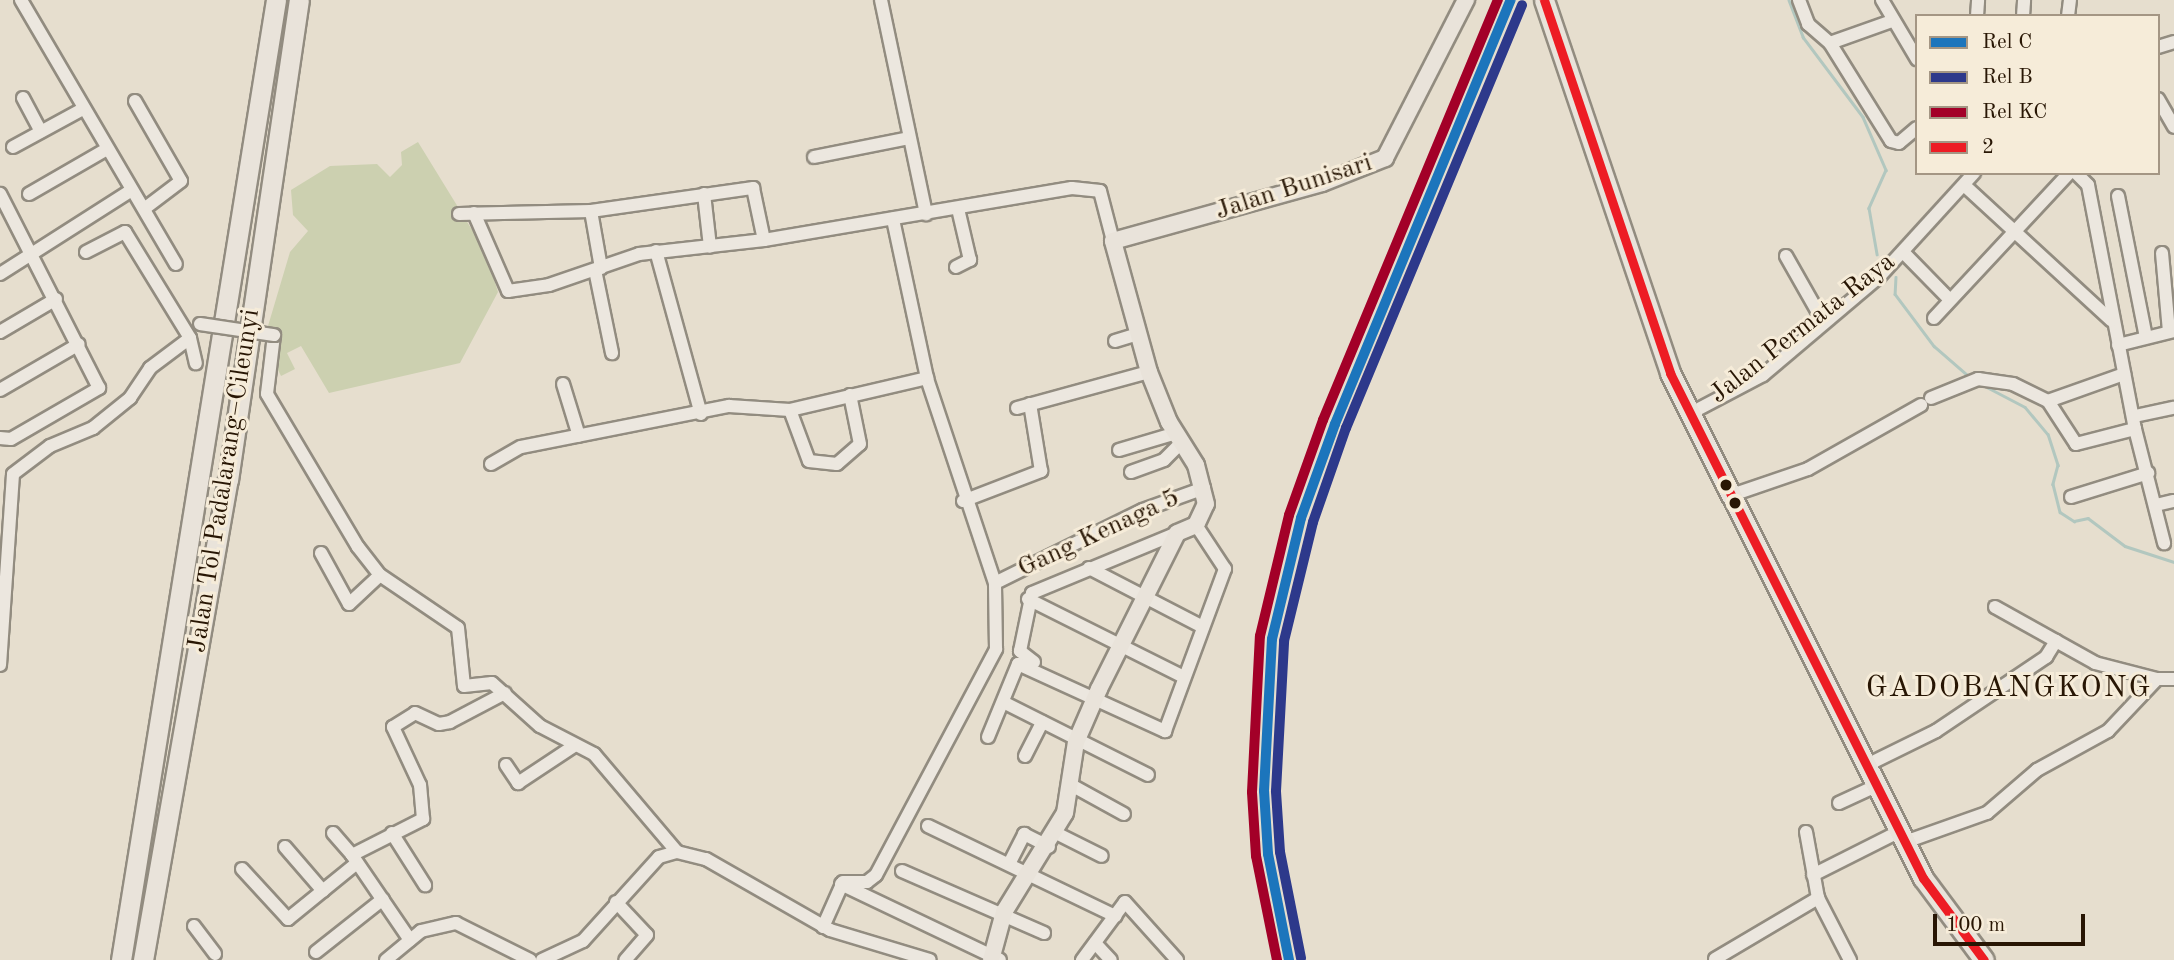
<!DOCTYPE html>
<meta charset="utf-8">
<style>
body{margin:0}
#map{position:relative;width:2174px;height:960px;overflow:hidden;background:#e6dece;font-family:"Old Standard TT",serif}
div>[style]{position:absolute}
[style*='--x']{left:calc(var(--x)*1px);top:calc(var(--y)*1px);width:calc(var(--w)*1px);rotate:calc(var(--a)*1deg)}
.green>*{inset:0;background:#ccd0b0}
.stream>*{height:2.5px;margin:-1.25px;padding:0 1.25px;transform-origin:1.25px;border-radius:1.25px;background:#b2c7bf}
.roads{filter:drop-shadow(2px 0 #928c80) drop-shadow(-2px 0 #928c80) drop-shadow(0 2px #928c80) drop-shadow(0 -2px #928c80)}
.minor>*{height:12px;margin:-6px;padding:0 6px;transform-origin:6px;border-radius:6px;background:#ece7df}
.major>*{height:16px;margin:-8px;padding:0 8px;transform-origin:8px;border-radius:8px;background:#e9e3da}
.highway>*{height:19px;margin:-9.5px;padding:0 9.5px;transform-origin:9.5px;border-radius:9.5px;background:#e9e3da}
.bridges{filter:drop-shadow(2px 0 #928c80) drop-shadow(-2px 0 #928c80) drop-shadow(0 2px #928c80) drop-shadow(0 -2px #928c80)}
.minor-bridge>*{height:12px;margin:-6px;padding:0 6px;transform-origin:6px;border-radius:6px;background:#ece7df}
.bus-1>*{height:9px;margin:-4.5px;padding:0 4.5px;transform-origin:4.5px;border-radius:4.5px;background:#ed1c24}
.rail-1>*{height:10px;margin:-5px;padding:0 5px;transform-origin:5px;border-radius:5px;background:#1c75bc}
.rail-2>*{height:10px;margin:-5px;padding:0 5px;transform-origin:5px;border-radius:5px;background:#2d398b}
.rail-3>*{height:10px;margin:-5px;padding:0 5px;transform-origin:5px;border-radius:5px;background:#a30028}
.dots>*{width:19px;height:19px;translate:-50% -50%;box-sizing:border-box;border:4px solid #f6ecd9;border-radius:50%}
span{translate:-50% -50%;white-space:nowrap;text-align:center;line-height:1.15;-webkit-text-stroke:6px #f6ecd9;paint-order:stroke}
.street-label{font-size:26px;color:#281604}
.quarter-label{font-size:30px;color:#281604;letter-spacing:2px}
.legend{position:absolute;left:1915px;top:14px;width:245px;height:161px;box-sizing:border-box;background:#f6ecd9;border:2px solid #a49684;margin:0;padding:9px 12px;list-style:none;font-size:21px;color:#281604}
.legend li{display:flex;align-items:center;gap:14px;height:35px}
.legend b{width:35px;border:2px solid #a49684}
.scale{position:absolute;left:1933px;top:914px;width:152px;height:32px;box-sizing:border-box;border:4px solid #281604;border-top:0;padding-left:9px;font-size:21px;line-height:24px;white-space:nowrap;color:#281604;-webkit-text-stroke:5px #f6ecd9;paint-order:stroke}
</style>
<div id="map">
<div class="green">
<div style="clip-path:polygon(418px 142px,485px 251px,498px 292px,460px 363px,329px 393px,301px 346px,287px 353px,295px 369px,281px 376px,268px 350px,268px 326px,290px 252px,308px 231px,293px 215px,291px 190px,330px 166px,377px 164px,390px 177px,402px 165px,401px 152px)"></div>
</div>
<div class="stream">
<div style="--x:1789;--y:0;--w:40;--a:69"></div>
<div style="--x:1803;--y:37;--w:100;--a:53.1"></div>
<div style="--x:1863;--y:117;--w:58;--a:66.5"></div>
<div style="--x:1886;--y:170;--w:42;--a:114.1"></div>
<div style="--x:1869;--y:208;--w:47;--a:80.1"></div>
<div style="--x:1896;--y:277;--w:17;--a:93"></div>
<div style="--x:1895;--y:294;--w:65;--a:53.1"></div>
<div style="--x:1934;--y:346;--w:49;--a:40.9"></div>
<div style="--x:1983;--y:385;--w:47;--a:27.6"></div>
<div style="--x:2025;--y:407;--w:35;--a:50"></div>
<div style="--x:2048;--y:434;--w:33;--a:72"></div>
<div style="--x:2058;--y:465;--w:20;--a:105"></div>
<div style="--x:2053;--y:484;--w:29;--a:76"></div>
<div style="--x:2060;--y:512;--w:17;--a:33"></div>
<div style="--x:2074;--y:521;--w:14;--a:-12"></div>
<div style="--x:2088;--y:518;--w:46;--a:37.1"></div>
<div style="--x:2125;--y:546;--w:52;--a:18.1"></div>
</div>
<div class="roads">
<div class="minor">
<div style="--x:21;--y:0;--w:306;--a:59.6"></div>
<div style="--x:881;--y:0;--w:219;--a:78.1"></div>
<div style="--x:1799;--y:0;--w:26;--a:69"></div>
<div style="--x:1808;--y:24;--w:29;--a:41"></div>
<div style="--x:1830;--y:43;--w:115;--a:58.1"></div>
<div style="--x:1891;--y:141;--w:8;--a:14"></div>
<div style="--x:1899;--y:143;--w:23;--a:-40"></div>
<div style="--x:1882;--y:0;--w:69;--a:59.3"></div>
<div style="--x:1977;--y:16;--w:16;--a:-86"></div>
<div style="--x:2023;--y:16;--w:16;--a:-86"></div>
<div style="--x:2068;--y:16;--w:16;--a:-83"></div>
<div style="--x:1830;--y:43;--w:66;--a:-19.5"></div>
<div style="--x:2158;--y:47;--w:17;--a:-17"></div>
<div style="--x:23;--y:98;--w:38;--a:62"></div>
<div style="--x:2158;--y:99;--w:32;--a:60"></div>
<div style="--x:135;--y:101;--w:92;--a:60.1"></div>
<div style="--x:181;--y:181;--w:46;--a:142.9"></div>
<div style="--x:13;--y:147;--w:80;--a:-28.5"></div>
<div style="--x:814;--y:157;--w:97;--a:-11.3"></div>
<div style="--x:2076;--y:173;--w:17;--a:45"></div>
<div style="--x:2088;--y:185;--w:248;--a:79.1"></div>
<div style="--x:2135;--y:429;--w:118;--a:75.7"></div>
<div style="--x:1964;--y:185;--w:200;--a:42.6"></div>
<div style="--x:29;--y:194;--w:90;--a:-30"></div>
<div style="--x:704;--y:194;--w:53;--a:83.5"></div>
<div style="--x:2118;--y:196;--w:144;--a:78.8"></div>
<div style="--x:591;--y:211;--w:58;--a:80"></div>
<div style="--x:474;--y:213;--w:85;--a:66.4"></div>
<div style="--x:508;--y:291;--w:41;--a:-8.3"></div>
<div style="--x:549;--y:285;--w:95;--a:-19"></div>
<div style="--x:639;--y:254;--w:126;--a:-6.4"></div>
<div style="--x:764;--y:240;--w:312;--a:-9.6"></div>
<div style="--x:1072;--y:188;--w:28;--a:6"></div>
<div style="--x:1100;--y:191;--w:52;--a:75.4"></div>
<div style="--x:459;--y:214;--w:132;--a:-1.3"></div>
<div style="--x:591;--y:211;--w:164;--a:-8.1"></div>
<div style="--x:753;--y:188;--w:53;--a:78.1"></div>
<div style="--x:656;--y:251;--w:169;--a:74.6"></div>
<div style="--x:86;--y:252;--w:44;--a:-27.1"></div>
<div style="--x:125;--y:232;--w:124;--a:58.5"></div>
<div style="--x:1903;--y:252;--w:66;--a:45.6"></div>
<div style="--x:2162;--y:253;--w:78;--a:84.9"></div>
<div style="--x:1786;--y:256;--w:67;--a:60.4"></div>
<div style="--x:956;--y:267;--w:16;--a:-27"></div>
<div style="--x:970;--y:260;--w:52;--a:-103.2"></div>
<div style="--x:595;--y:270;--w:85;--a:78.4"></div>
<div style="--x:0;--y:274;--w:156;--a:-32.5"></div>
<div style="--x:1934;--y:318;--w:198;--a:-47"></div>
<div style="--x:0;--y:332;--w:65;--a:-30.5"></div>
<div style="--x:274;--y:335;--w:59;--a:96.8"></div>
<div style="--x:267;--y:394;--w:178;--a:59.3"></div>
<div style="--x:358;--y:547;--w:36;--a:52"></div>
<div style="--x:380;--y:575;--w:94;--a:34.2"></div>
<div style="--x:458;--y:628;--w:58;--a:84.1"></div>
<div style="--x:464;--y:686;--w:28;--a:-6"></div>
<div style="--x:492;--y:683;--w:64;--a:41.9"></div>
<div style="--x:540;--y:726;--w:61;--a:27.4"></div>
<div style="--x:594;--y:754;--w:128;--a:49.7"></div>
<div style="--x:1115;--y:341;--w:24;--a:-17"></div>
<div style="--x:2118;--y:345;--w:58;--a:-14"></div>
<div style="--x:563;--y:384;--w:54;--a:72.9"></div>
<div style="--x:0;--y:390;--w:91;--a:-30.2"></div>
<div style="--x:1931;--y:398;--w:51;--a:-22"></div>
<div style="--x:1978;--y:379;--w:35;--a:8"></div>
<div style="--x:2013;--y:384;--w:39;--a:26"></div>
<div style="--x:2048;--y:401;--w:51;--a:56.9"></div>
<div style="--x:2076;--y:444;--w:61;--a:-14.3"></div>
<div style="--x:2048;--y:401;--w:81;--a:-19.6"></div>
<div style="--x:1017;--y:408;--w:137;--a:-15.3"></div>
<div style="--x:790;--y:410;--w:54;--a:69.6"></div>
<div style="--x:809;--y:461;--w:28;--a:6"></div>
<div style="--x:837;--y:464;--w:30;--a:-41"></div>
<div style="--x:860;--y:444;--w:50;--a:-101.5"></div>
<div style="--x:1691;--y:413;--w:81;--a:-27.8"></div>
<div style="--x:1763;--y:375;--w:152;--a:-40.2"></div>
<div style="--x:1879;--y:277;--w:141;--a:-47.6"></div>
<div style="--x:2135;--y:416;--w:40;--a:-12"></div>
<div style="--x:0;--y:438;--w:11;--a:5"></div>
<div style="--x:11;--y:439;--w:102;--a:-30.1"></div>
<div style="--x:99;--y:388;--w:218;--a:-117"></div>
<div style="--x:1119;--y:450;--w:59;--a:-16.6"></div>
<div style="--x:491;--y:464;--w:34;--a:-30"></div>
<div style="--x:521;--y:447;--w:212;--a:-11.2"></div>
<div style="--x:729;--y:406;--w:61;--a:3.8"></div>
<div style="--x:790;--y:410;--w:141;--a:-13.1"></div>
<div style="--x:1131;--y:472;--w:35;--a:-20"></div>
<div style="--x:1164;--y:460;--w:25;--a:-45"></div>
<div style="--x:1732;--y:495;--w:80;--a:-18.9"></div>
<div style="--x:1808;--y:469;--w:130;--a:-29.5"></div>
<div style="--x:2071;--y:497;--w:81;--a:-17.3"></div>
<div style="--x:963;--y:501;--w:84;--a:-21"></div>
<div style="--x:1041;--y:471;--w:68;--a:-99.3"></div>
<div style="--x:2156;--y:505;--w:18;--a:-13"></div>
<div style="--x:321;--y:553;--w:58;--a:61.2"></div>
<div style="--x:349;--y:604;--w:42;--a:-43.1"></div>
<div style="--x:1089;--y:568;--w:128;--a:27.4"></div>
<div style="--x:995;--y:583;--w:165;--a:-26.3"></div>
<div style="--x:1143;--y:510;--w:65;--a:-19.8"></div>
<div style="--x:1028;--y:599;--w:174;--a:26.6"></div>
<div style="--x:1995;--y:607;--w:115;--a:29.2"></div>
<div style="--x:2095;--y:663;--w:64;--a:14.5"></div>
<div style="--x:1034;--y:662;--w:18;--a:-142"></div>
<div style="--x:1020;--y:651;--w:59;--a:-78.3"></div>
<div style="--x:1032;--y:593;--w:157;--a:-22.5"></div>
<div style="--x:0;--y:665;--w:191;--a:-86.1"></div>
<div style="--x:13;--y:474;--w:46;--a:-37.1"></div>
<div style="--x:50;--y:446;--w:47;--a:-22.7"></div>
<div style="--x:93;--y:428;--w:48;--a:-39"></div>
<div style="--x:130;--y:398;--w:36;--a:-56"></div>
<div style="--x:150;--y:368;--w:50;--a:-36.9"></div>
<div style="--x:190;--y:338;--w:26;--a:77"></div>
<div style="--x:1005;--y:703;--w:160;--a:26.7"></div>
<div style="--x:988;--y:737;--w:79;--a:-67.7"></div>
<div style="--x:1018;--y:664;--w:162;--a:24.5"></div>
<div style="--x:1165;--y:731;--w:173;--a:-69.7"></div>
<div style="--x:1225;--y:569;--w:53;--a:-123.4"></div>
<div style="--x:1025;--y:756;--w:38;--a:-63"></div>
<div style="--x:506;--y:765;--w:22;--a:56"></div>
<div style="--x:518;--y:783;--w:67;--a:-33.5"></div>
<div style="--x:1867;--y:765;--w:77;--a:-26.2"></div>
<div style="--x:1936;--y:731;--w:133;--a:-33.9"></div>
<div style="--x:2046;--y:657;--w:19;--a:-58"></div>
<div style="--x:1073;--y:786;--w:58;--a:28.8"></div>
<div style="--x:1839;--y:803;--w:43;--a:-24.8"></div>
<div style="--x:928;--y:826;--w:208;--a:25.7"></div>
<div style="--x:1806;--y:832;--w:67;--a:79.7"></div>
<div style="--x:1818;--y:898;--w:70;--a:62.7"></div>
<div style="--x:333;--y:833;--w:29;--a:49"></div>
<div style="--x:392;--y:833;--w:62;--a:57.6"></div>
<div style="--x:1056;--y:833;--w:51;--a:26.6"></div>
<div style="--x:1905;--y:842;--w:87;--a:-19.5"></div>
<div style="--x:1987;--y:813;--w:66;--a:-40.7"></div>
<div style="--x:2037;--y:770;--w:81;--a:-28.8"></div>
<div style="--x:2108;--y:731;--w:71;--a:-46.7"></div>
<div style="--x:2157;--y:679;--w:17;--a:0"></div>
<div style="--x:285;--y:847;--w:58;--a:49.2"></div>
<div style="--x:1009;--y:864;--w:34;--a:-63"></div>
<div style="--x:1024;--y:834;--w:28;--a:27"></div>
<div style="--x:242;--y:869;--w:68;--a:47.4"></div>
<div style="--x:288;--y:919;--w:89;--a:-39.1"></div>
<div style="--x:902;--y:871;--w:155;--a:23.6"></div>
<div style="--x:1813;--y:875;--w:97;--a:-26.8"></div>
<div style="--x:841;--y:884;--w:176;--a:25.5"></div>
<div style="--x:616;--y:902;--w:45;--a:46.8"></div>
<div style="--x:647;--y:935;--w:33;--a:131"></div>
<div style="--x:194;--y:926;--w:35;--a:53"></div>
<div style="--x:823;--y:927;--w:49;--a:-66"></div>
<div style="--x:843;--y:882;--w:24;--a:0"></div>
<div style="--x:867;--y:882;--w:11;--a:-38"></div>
<div style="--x:876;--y:875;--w:256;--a:-62"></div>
<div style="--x:996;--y:649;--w:66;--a:-90.9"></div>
<div style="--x:995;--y:583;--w:216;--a:-108.4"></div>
<div style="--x:927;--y:378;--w:163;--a:-102.1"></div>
<div style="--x:410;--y:940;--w:103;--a:-124.3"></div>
<div style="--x:352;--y:855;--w:80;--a:-26.9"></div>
<div style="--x:423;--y:819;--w:34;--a:-95"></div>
<div style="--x:420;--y:785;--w:64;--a:-115"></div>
<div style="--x:393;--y:727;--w:26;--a:-32"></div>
<div style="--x:415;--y:713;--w:26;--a:25"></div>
<div style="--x:439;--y:724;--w:11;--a:-10"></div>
<div style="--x:450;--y:722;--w:62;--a:-27.8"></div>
<div style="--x:1095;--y:943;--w:23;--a:47"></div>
<div style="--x:316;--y:952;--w:85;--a:-38.3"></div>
<div style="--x:1715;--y:959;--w:120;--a:-30.6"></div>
<div style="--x:386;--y:960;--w:45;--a:-39.6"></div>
<div style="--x:421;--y:931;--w:36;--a:-13"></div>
<div style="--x:456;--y:923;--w:83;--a:26.6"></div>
<div style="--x:542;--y:960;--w:45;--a:-24.9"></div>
<div style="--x:583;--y:941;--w:113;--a:-47.9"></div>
<div style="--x:659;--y:857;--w:19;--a:-16"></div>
<div style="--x:677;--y:852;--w:30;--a:14"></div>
<div style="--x:706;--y:859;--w:143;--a:29.8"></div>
<div style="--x:830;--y:930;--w:104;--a:16.7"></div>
<div style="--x:1082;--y:960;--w:72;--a:-53.4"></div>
<div style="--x:1125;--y:902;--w:78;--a:48.1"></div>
</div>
<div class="major">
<div style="--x:991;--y:960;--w:50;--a:-74.8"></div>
<div style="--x:1004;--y:912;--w:116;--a:-58.4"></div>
<div style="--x:1065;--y:813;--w:72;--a:-81.2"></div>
<div style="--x:1076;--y:742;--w:58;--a:-66.5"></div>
<div style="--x:1099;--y:689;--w:174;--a:-63.4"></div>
<div style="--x:1177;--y:533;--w:21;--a:-23"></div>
<div style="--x:1196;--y:525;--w:23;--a:-65"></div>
<div style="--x:1206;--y:504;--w:40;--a:-104.4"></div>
<div style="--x:1196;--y:465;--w:51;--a:-122.1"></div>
<div style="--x:1169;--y:422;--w:54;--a:-111.8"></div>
<div style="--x:1149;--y:372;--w:136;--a:-105.4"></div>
<div style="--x:1113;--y:241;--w:217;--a:-15.5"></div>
<div style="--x:1322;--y:183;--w:68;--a:-21.6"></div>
<div style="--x:1385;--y:158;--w:178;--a:-62.9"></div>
</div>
<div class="highway">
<div style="--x:1544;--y:0;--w:394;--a:71.3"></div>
<div style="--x:1670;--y:373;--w:565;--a:63.39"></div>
<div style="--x:1923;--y:878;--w:102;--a:53.4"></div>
<div style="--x:121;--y:960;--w:972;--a:-80.83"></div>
<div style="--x:143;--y:960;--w:487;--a:-80"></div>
<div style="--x:228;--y:480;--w:485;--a:-81.6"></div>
</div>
</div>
<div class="bridges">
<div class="minor-bridge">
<div style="--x:200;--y:324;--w:75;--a:8.5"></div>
</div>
</div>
<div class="bus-1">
<div style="--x:1544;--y:0;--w:394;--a:71.3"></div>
<div style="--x:1670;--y:373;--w:565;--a:63.39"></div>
<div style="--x:1923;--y:878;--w:102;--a:53.4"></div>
</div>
<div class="rail-1">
<div style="--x:1289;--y:960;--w:108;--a:-101.2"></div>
<div style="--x:1268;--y:854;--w:63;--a:-93.6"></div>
<div style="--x:1264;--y:791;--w:152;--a:-87"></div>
<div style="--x:1272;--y:639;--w:124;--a:-76.5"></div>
<div style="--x:1301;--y:518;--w:100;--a:-70.1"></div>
<div style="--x:1335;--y:424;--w:459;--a:-67.5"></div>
</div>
<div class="rail-2">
<div style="--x:1301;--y:958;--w:108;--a:-101.2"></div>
<div style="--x:1280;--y:852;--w:61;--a:-93.8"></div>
<div style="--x:1276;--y:791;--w:150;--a:-86.9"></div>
<div style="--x:1284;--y:641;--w:122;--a:-76.3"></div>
<div style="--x:1313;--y:522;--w:100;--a:-70.7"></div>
<div style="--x:1346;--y:428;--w:458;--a:-67.4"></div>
</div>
<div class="rail-3">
<div style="--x:1277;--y:960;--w:106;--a:-101.4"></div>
<div style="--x:1256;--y:856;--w:64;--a:-93.6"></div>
<div style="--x:1252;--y:792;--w:156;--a:-87.1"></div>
<div style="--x:1260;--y:636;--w:124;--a:-76.5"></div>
<div style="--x:1289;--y:515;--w:101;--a:-70.3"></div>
<div style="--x:1323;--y:420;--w:455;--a:-67.4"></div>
</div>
<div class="dots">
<div style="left:1726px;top:485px;background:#281604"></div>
<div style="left:1735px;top:503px;background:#281604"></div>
</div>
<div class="street-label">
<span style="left:1294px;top:188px;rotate:-18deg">Jalan Bunisari</span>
<span style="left:1803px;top:329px;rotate:-38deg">Jalan Permata Raya</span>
<span style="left:225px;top:481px;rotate:-81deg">Jalan Tol Padalarang–Cileunyi</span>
<span style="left:1099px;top:534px;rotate:-25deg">Gang Kenaga 5</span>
</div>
<div class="quarter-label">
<span style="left:2009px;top:688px">GADOBANGKONG</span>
</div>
<ul class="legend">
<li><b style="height:9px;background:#1c75bc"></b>Rel C</li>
<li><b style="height:9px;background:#2d398b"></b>Rel B</li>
<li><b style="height:9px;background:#a30028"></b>Rel KC</li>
<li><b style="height:9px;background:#ed1c24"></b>2</li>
</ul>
<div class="scale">100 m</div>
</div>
